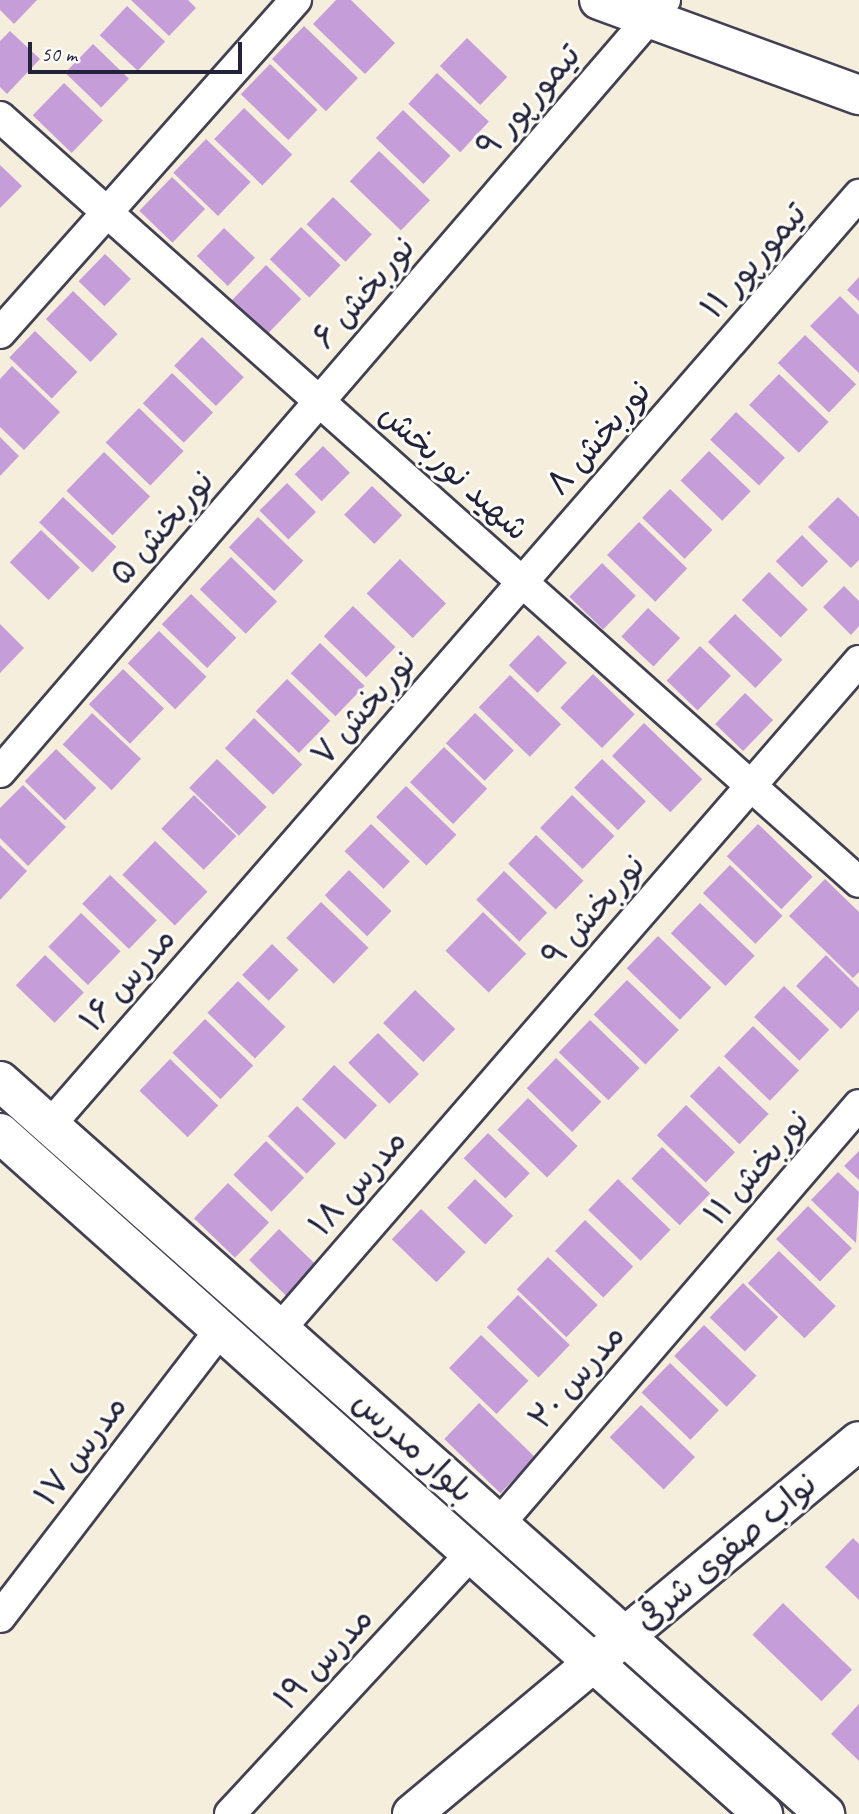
<!DOCTYPE html>
<meta charset="utf-8">
<style>
body{margin:0}
#map{position:relative;width:859px;height:1814px;overflow:hidden;background:#f6eedc;font-family:Caveat,"Playpen Sans Arabic",sans-serif}
div>[style]{position:absolute}
[style*='--x']{left:calc(var(--x)*1px);top:calc(var(--y)*1px);width:calc(var(--w)*1px);rotate:calc(var(--a)*1deg)}
.building>*{inset:0;background:#c59dd9;transform-origin:0 0}
.roads{filter:drop-shadow(2px 0 #424153) drop-shadow(-2px 0 #424153) drop-shadow(0 2px #424153) drop-shadow(0 -2px #424153)}
.street>*{height:30px;margin:-15px;padding:0 15px;transform-origin:15px;border-radius:15px;background:#fff}
.secondary>*{height:38px;margin:-19px;padding:0 19px;transform-origin:19px;border-radius:19px;background:#fff}
span{translate:-50% -50%;white-space:nowrap;text-align:center;line-height:1.15;-webkit-text-stroke:6px #fdfcf7;paint-order:stroke}
.street-label{font-size:33px;color:#22223b}
.scale{position:absolute;left:28px;top:42px;width:214px;height:32px;box-sizing:border-box;border:4px solid #22223b;border-top:0;padding-left:9px;font-size:21px;line-height:24px;white-space:nowrap;color:#22223b;-webkit-text-stroke:5px #fdfcf7;paint-order:stroke}
</style>
<div id="map">
<div class="building">
<div style="clip-path:polygon(0 0,37px 0,14px 24px,0 10px)"></div>
<div style="clip-path:polygon(131px 0,188px 0,196px 8px,169px 36px)"></div>
<div style="clip-path:polygon(336px 0,351px 0,395px 43px,365px 74px,313px 24px)"></div>
<div style="left:127px;top:6px;width:52px;height:40px;rotate:43deg"></div>
<div style="left:304px;top:26px;width:75px;height:46px;rotate:44deg"></div>
<div style="clip-path:polygon(10px 31px,40px 59px,7px 94px,0 87px,0 41px)"></div>
<div style="left:467px;top:38px;width:56px;height:39px;rotate:44deg"></div>
<div style="left:93px;top:44px;width:50px;height:40px;rotate:44deg"></div>
<div style="left:270px;top:64px;width:66px;height:42px;rotate:44deg"></div>
<div style="left:437px;top:73px;width:71px;height:42px;rotate:43deg"></div>
<div style="left:64px;top:83px;width:54px;height:45px;rotate:44deg"></div>
<div style="left:244px;top:108px;width:67px;height:43px;rotate:44deg"></div>
<div style="left:403px;top:110px;width:66px;height:39px;rotate:44deg"></div>
<div style="left:206px;top:139px;width:62px;height:47px;rotate:44deg"></div>
<div style="left:379px;top:151px;width:71px;height:42px;rotate:44deg"></div>
<div style="clip-path:polygon(0 165px,22px 186px,0 208px)"></div>
<div style="left:172px;top:177px;width:46px;height:47px;rotate:44deg"></div>
<div style="left:333px;top:197px;width:54px;height:38px;rotate:44deg"></div>
<div style="left:301px;top:227px;width:55px;height:45px;rotate:44deg"></div>
<div style="left:224px;top:228px;width:43px;height:39px;rotate:44deg"></div>
<div style="left:105px;top:254px;width:36px;height:38px;rotate:44deg"></div>
<div style="left:266px;top:265px;width:49px;height:49px;rotate:44deg"></div>
<div style="clip-path:polygon(859px 277px,859px 301px,847px 290px)"></div>
<div style="left:73px;top:291px;width:62px;height:39px;rotate:44deg"></div>
<div style="clip-path:polygon(840px 296px,859px 315px,859px 373px,810px 326px)"></div>
<div style="left:35px;top:331px;width:59px;height:37px;rotate:44deg"></div>
<div style="left:805px;top:335px;width:71px;height:39px;rotate:44deg"></div>
<div style="left:202px;top:337px;width:58px;height:40px;rotate:44deg"></div>
<div style="clip-path:polygon(12px 366px,60px 412px,24px 450px,0 427px,0 379px)"></div>
<div style="left:172px;top:373px;width:57px;height:42px;rotate:44deg"></div>
<div style="left:779px;top:374px;width:69px;height:43px;rotate:44deg"></div>
<div style="left:139px;top:408px;width:62px;height:48px;rotate:44deg"></div>
<div style="left:736px;top:412px;width:67px;height:38px;rotate:43deg"></div>
<div style="clip-path:polygon(0 437px,19px 456px,0 476px)"></div>
<div style="left:323px;top:446px;width:38px;height:40px;rotate:45deg"></div>
<div style="left:709px;top:451px;width:58px;height:41px;rotate:44deg"></div>
<div style="left:104px;top:452px;width:64px;height:54px;rotate:44deg"></div>
<div style="left:287px;top:483px;width:41px;height:39px;rotate:45deg"></div>
<div style="left:372px;top:486px;width:42px;height:40px;rotate:44deg"></div>
<div style="left:670px;top:489px;width:59px;height:40px;rotate:44deg"></div>
<div style="left:63px;top:497px;width:73px;height:35px;rotate:43deg"></div>
<div style="clip-path:polygon(838px 497px,859px 517px,859px 560px,851px 568px,808px 527px)"></div>
<div style="left:258px;top:517px;width:63px;height:42px;rotate:44deg"></div>
<div style="left:639px;top:522px;width:67px;height:46px;rotate:44deg"></div>
<div style="left:41px;top:530px;width:54px;height:45px;rotate:44deg"></div>
<div style="left:802px;top:535px;width:37px;height:37px;rotate:45deg"></div>
<div style="left:231px;top:557px;width:64px;height:45px;rotate:44deg"></div>
<div style="left:400px;top:559px;width:64px;height:48px;rotate:44deg"></div>
<div style="left:602px;top:563px;width:47px;height:47px;rotate:44deg"></div>
<div style="left:769px;top:572px;width:54px;height:39px;rotate:44deg"></div>
<div style="clip-path:polygon(844px 586px,859px 601px,859px 626px,851px 635px,823px 607px)"></div>
<div style="left:191px;top:594px;width:63px;height:42px;rotate:44deg"></div>
<div style="left:353px;top:606px;width:59px;height:42px;rotate:44deg"></div>
<div style="left:648px;top:608px;width:44px;height:39px;rotate:43deg"></div>
<div style="left:735px;top:614px;width:66px;height:39px;rotate:44deg"></div>
<div style="clip-path:polygon(0 624px,24px 648px,0 673px)"></div>
<div style="left:159px;top:631px;width:66px;height:45px;rotate:44deg"></div>
<div style="left:538px;top:635px;width:40px;height:42px;rotate:44deg"></div>
<div style="left:320px;top:643px;width:62px;height:42px;rotate:44deg"></div>
<div style="left:700px;top:646px;width:43px;height:48px;rotate:44deg"></div>
<div style="left:123px;top:669px;width:57px;height:49px;rotate:44deg"></div>
<div style="left:593px;top:674px;width:58px;height:47px;rotate:44deg"></div>
<div style="left:510px;top:675px;width:71px;height:45px;rotate:44deg"></div>
<div style="left:287px;top:679px;width:60px;height:45px;rotate:44deg"></div>
<div style="left:745px;top:693px;width:39px;height:43px;rotate:44deg"></div>
<div style="left:92px;top:713px;width:67px;height:43px;rotate:43deg"></div>
<div style="left:475px;top:713px;width:54px;height:42px;rotate:44deg"></div>
<div style="left:254px;top:718px;width:67px;height:42px;rotate:44deg"></div>
<div style="left:644px;top:723px;width:81px;height:46px;rotate:44deg"></div>
<div style="left:444px;top:747px;width:60px;height:49px;rotate:44deg"></div>
<div style="left:56px;top:749px;width:56px;height:45px;rotate:44deg"></div>
<div style="left:217px;top:759px;width:69px;height:40px;rotate:44deg"></div>
<div style="left:602px;top:759px;width:61px;height:40px;rotate:44deg"></div>
<div style="clip-path:polygon(23px 785px,66px 827px,28px 866px,0 838px,0 808px)"></div>
<div style="left:406px;top:786px;width:70px;height:43px;rotate:44deg"></div>
<div style="left:194px;top:795px;width:59px;height:47px;rotate:44deg"></div>
<div style="left:572px;top:795px;width:59px;height:46px;rotate:44deg"></div>
<div style="left:371px;top:824px;width:54px;height:38px;rotate:44deg"></div>
<div style="left:758px;top:824px;width:76px;height:45px;rotate:44deg"></div>
<div style="left:536px;top:835px;width:66px;height:40px;rotate:44deg"></div>
<div style="left:155px;top:841px;width:73px;height:47px;rotate:44deg"></div>
<div style="clip-path:polygon(0 845px,27px 871px,0 900px)"></div>
<div style="left:730px;top:865px;width:73px;height:39px;rotate:44deg"></div>
<div style="left:349px;top:870px;width:59px;height:35px;rotate:44deg"></div>
<div style="left:504px;top:871px;width:60px;height:40px;rotate:44deg"></div>
<div style="left:110px;top:875px;width:65px;height:40px;rotate:44deg"></div>
<div style="clip-path:polygon(825px 879px,859px 912px,859px 972px,853px 978px,789px 916px)"></div>
<div style="left:321px;top:902px;width:66px;height:50px;rotate:44deg"></div>
<div style="left:700px;top:903px;width:76px;height:42px;rotate:44deg"></div>
<div style="left:483px;top:912px;width:60px;height:54px;rotate:44deg"></div>
<div style="left:81px;top:913px;width:55px;height:47px;rotate:44deg"></div>
<div style="left:658px;top:936px;width:74px;height:45px;rotate:44deg"></div>
<div style="left:272px;top:944px;width:37px;height:43px;rotate:44deg"></div>
<div style="left:45px;top:955px;width:54px;height:42px;rotate:44deg"></div>
<div style="clip-path:polygon(826px 955px,859px 988px,859px 1010px,841px 1029px,796px 986px)"></div>
<div style="left:627px;top:980px;width:72px;height:48px;rotate:44deg"></div>
<div style="left:238px;top:981px;width:66px;height:44px;rotate:44deg"></div>
<div style="left:784px;top:986px;width:63px;height:43px;rotate:44deg"></div>
<div style="left:415px;top:990px;width:56px;height:46px;rotate:44deg"></div>
<div style="left:205px;top:1019px;width:67px;height:47px;rotate:44deg"></div>
<div style="left:590px;top:1020px;width:69px;height:45px;rotate:44deg"></div>
<div style="left:753px;top:1026px;width:64px;height:42px;rotate:44deg"></div>
<div style="left:378px;top:1033px;width:58px;height:42px;rotate:45deg"></div>
<div style="left:556px;top:1058px;width:63px;height:42px;rotate:44deg"></div>
<div style="left:170px;top:1059px;width:67px;height:44px;rotate:44deg"></div>
<div style="left:334px;top:1065px;width:59px;height:47px;rotate:43deg"></div>
<div style="left:719px;top:1066px;width:69px;height:42px;rotate:44deg"></div>
<div style="left:528px;top:1098px;width:69px;height:44px;rotate:44deg"></div>
<div style="left:686px;top:1105px;width:68px;height:42px;rotate:44deg"></div>
<div style="left:297px;top:1106px;width:54px;height:42px;rotate:44deg"></div>
<div style="left:488px;top:1133px;width:58px;height:35px;rotate:44deg"></div>
<div style="left:266px;top:1141px;width:53px;height:47px;rotate:44deg"></div>
<div style="left:662px;top:1147px;width:67px;height:44px;rotate:44deg"></div>
<div style="clip-path:polygon(859px 1151px,859px 1180px,844px 1166px)"></div>
<div style="clip-path:polygon(838px 1172px,859px 1192px,856px 1243px,811px 1200px)"></div>
<div style="left:475px;top:1179px;width:53px;height:40px;rotate:44deg"></div>
<div style="left:618px;top:1179px;width:73px;height:43px;rotate:44deg"></div>
<div style="left:228px;top:1183px;width:57px;height:49px;rotate:44deg"></div>
<div style="left:808px;top:1206px;width:61px;height:46px;rotate:44deg"></div>
<div style="left:421px;top:1209px;width:62px;height:42px;rotate:44deg"></div>
<div style="left:585px;top:1220px;width:67px;height:43px;rotate:44deg"></div>
<div style="left:279px;top:1229px;width:58px;height:43px;rotate:44deg"></div>
<div style="left:779px;top:1251px;width:79px;height:45px;rotate:44deg"></div>
<div style="left:548px;top:1257px;width:69px;height:45px;rotate:44deg"></div>
<div style="left:743px;top:1283px;width:49px;height:48px;rotate:44deg"></div>
<div style="left:518px;top:1295px;width:72px;height:45px;rotate:44deg"></div>
<div style="left:704px;top:1325px;width:73px;height:43px;rotate:44deg"></div>
<div style="left:481px;top:1335px;width:66px;height:46px;rotate:44deg"></div>
<div style="left:670px;top:1363px;width:68px;height:41px;rotate:44deg"></div>
<div style="left:479px;top:1403px;width:78px;height:50px;rotate:44deg"></div>
<div style="left:641px;top:1405px;width:75px;height:45px;rotate:44deg"></div>
<div style="clip-path:polygon(853px 1538px,859px 1544px,859px 1600px,825px 1567px)"></div>
<div style="left:783px;top:1603px;width:96px;height:44px;rotate:44deg"></div>
<div style="clip-path:polygon(859px 1704px,859px 1761px,831px 1734px)"></div>
</div>
<div class="roads">
<div class="street">
<div style="--x:0;--y:117;--w:1150;--a:41.69"></div>
<div style="--x:0;--y:333;--w:446;--a:-48.4"></div>
<div style="--x:0;--y:772;--w:1019;--a:-49.26"></div>
<div style="--x:50;--y:1125;--w:1233;--a:-48.98"></div>
<div style="--x:280;--y:1329;--w:884;--a:-49.08"></div>
<div style="--x:499;--y:1524;--w:552;--a:-49.33"></div>
<div style="--x:0;--y:1617;--w:362;--a:-52.5"></div>
<div style="--x:230;--y:1814;--w:355;--a:-47.2"></div>
</div>
<div class="secondary">
<div style="--x:599;--y:0;--w:277;--a:20.1"></div>
<div style="--x:0;--y:1081;--w:1104;--a:41.62"></div>
<div style="--x:0;--y:1133;--w:1023;--a:41.75"></div>
<div style="--x:412;--y:1814;--w:582;--a:-39.84"></div>
</div>
</div>
<div class="street-label">
<span style="left:529px;top:101px;rotate:-49deg">تیمورپور ۹</span>
<span style="left:754px;top:261px;rotate:-49deg">تیمورپور ۱۱</span>
<span style="left:364px;top:293px;rotate:-49deg">نوربخش ۶</span>
<span style="left:599px;top:438px;rotate:-49deg">نوربخش ۸</span>
<span style="left:454px;top:472px;rotate:42deg">شهید نوربخش</span>
<span style="left:162px;top:528px;rotate:-49deg">نوربخش ۵</span>
<span style="left:364px;top:709px;rotate:-49deg">نوربخش ۷</span>
<span style="left:594px;top:911px;rotate:-49deg">نوربخش ۹</span>
<span style="left:128px;top:980px;rotate:-49deg">مدرس ۱۶</span>
<span style="left:757px;top:1168px;rotate:-49deg">نوربخش ۱۱</span>
<span style="left:358px;top:1183px;rotate:-49deg">مدرس ۱۸</span>
<span style="left:577px;top:1377px;rotate:-49deg">مدرس ۲۰</span>
<span style="left:413px;top:1447px;rotate:42deg">بلوار مدرس</span>
<span style="left:81px;top:1451px;rotate:-53deg">مدرس ۱۷</span>
<span style="left:726px;top:1552px;rotate:-40deg">نواب صفوی شرقی</span>
<span style="left:324px;top:1659px;rotate:-47deg">مدرس ۱۹</span>
</div>
<div class="scale">50 m</div>
</div>
